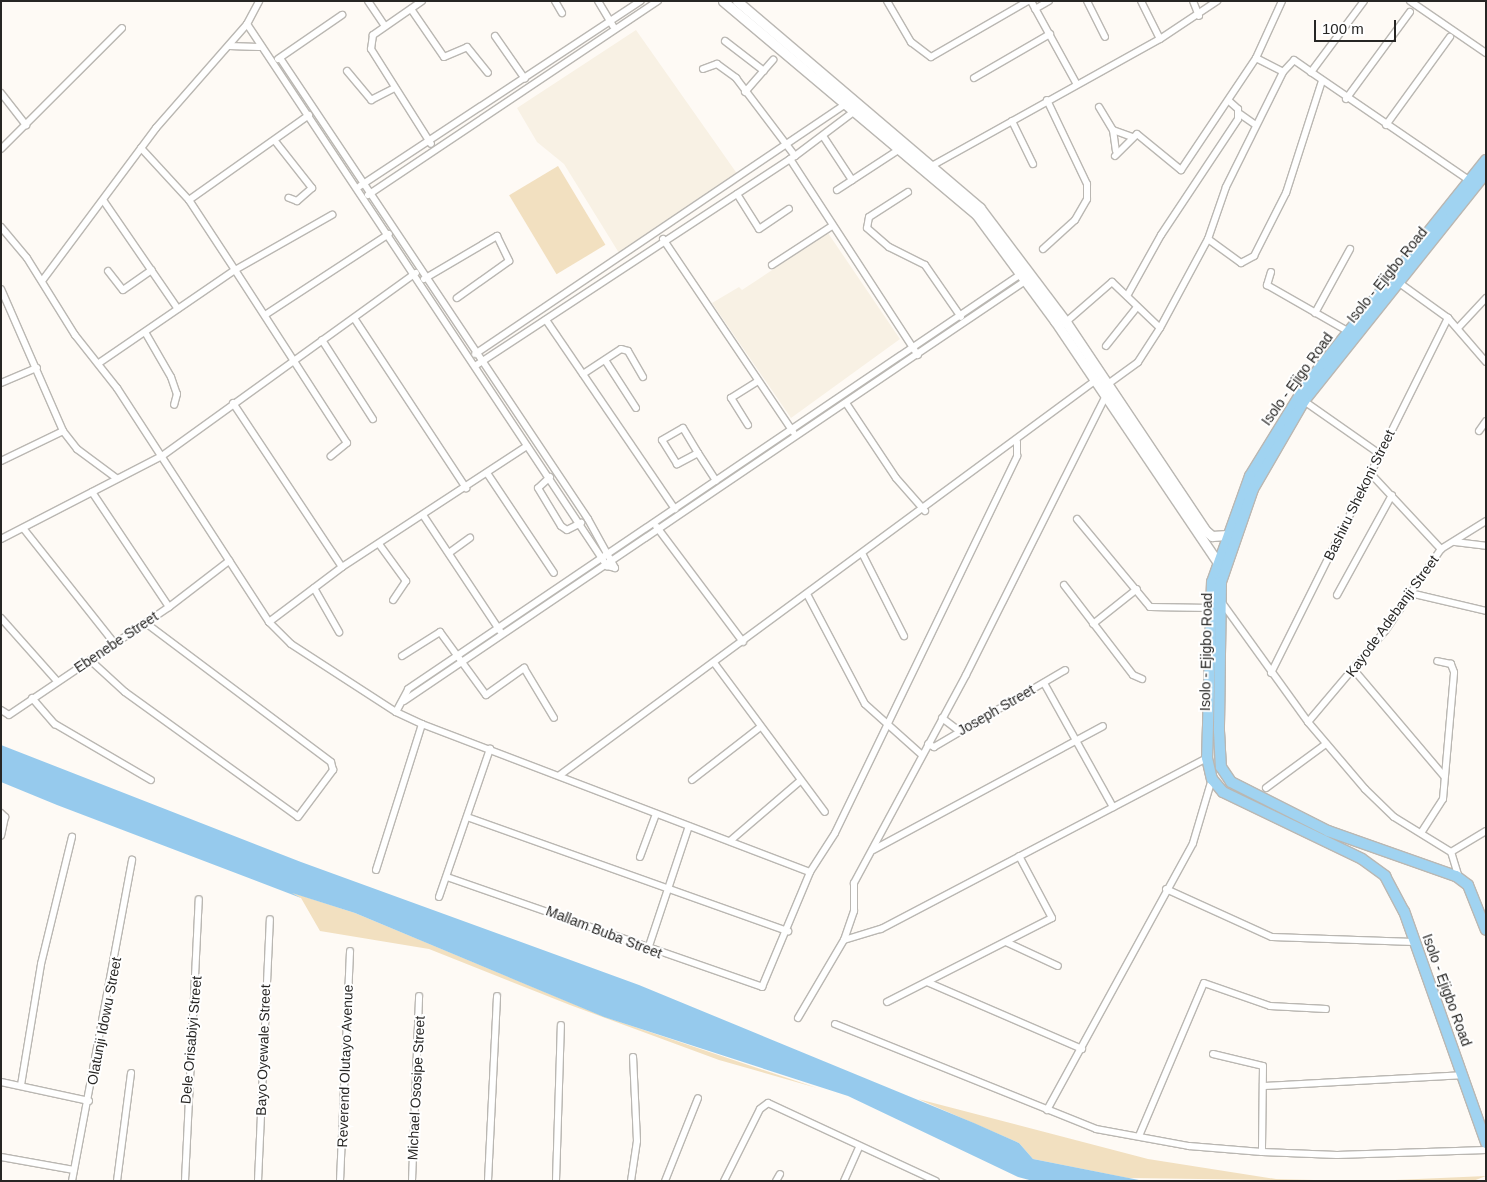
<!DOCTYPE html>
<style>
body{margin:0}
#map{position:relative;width:1487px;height:1182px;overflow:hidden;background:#fefaf5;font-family:Arial,sans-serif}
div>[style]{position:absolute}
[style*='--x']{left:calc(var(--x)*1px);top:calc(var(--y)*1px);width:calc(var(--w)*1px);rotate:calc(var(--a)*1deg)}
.built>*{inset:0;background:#f8f1e4}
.green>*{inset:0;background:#f2e0c0;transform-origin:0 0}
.water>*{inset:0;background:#96caed}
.roads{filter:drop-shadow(1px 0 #bab7b2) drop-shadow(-1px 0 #bab7b2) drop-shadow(0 1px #bab7b2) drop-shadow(0 -1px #bab7b2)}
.minor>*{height:6px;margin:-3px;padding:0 3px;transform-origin:3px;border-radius:3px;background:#fff}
.secondary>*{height:9px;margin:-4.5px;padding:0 4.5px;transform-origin:4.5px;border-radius:4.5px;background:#fff}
.primary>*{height:10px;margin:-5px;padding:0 5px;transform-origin:5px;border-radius:5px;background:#a0d3f1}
span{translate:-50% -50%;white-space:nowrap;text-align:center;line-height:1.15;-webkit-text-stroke:4px #fff;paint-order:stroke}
.street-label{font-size:14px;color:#272624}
.frame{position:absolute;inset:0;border:2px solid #272624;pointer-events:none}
.scale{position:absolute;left:1314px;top:20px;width:82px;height:22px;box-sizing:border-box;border:2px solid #272624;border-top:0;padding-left:6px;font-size:15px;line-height:18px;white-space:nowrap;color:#272624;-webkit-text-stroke:4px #fff;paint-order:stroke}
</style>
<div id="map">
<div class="built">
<div style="clip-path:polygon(636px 30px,738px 175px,619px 253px,564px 164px,537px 142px,517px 108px)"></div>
<div style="clip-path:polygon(828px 233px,900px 339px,791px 418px,712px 303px,739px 287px,742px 290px)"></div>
</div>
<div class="green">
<div style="left:558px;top:166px;width:92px;height:57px;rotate:59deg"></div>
<div style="clip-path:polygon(287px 891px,355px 913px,605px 1017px,817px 1088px,719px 1060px,570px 1005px,429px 949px,320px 931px,301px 898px)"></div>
<div style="clip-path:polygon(918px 1099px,1148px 1159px,1276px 1179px,1353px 1181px,1128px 1178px,1033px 1159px,1019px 1143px)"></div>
<div style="clip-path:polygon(1486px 1176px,1473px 1181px,1372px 1181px)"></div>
</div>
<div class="water">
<div style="clip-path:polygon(1px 745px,301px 862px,639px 985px,974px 1123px,1019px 1143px,1033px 1159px,1144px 1181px,1033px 1181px,1018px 1177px,848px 1096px,604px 1017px,355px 913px,292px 893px,301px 898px,57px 805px,1px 782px)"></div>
</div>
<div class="roads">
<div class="minor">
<div style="--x:368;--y:1;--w:30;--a:56"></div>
<div style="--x:422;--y:1;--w:60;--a:145.2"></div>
<div style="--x:373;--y:35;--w:14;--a:98"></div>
<div style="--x:371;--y:49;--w:112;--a:57.7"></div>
<div style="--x:555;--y:1;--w:14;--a:60"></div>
<div style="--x:598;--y:1;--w:29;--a:59"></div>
<div style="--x:887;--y:1;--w:48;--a:59.7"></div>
<div style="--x:911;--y:42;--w:25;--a:37"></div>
<div style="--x:931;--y:57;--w:112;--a:-30"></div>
<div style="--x:1031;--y:1;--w:94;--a:61.2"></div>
<div style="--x:1087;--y:1;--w:40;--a:63.4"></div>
<div style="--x:1141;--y:1;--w:42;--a:63.4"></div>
<div style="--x:1193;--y:1;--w:16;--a:68"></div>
<div style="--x:1364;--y:1;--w:89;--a:126.7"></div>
<div style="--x:1311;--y:72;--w:193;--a:34.4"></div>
<div style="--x:1410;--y:1;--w:92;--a:34.4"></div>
<div style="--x:411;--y:9;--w:58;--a:55.5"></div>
<div style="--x:444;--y:57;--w:25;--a:-23"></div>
<div style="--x:467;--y:47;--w:33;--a:51"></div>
<div style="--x:1035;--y:9;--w:16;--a:-30"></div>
<div style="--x:247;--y:24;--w:651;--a:56.41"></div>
<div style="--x:607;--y:566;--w:8;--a:14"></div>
<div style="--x:615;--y:568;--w:56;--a:-118.9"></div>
<div style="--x:588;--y:519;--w:554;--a:-123.75"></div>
<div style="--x:495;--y:36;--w:52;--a:55.1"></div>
<div style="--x:725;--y:41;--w:49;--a:37.6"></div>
<div style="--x:229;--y:46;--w:30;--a:2"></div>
<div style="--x:1256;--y:58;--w:30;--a:27"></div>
<div style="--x:1283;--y:72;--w:16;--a:-47"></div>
<div style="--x:1294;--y:60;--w:21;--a:35"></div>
<div style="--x:278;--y:59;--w:78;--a:-34.5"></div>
<div style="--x:703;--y:69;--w:15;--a:-20"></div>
<div style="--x:717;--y:64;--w:24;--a:36"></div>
<div style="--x:736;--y:78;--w:98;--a:52.9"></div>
<div style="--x:347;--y:71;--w:38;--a:50"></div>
<div style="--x:371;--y:100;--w:25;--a:-27"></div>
<div style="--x:974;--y:78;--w:88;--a:-30.1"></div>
<div style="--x:745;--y:92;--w:43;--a:-48.8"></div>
<div style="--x:1;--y:93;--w:41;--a:52"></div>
<div style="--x:1346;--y:99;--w:108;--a:-53.7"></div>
<div style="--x:1099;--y:107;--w:27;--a:59"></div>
<div style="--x:1113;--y:130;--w:20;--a:20"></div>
<div style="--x:1240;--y:114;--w:19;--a:35"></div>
<div style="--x:309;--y:115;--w:147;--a:144.7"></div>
<div style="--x:189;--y:200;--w:84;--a:56.7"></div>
<div style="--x:235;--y:270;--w:112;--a:-29.6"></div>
<div style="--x:1012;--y:121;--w:48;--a:64"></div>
<div style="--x:1386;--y:125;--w:109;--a:-54"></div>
<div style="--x:1113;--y:130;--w:21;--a:82"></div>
<div style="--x:823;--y:136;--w:53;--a:56.6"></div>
<div style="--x:275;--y:141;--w:60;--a:51.8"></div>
<div style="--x:312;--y:188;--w:20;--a:139"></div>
<div style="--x:297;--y:201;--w:9;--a:-159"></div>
<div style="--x:141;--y:148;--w:71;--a:47.3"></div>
<div style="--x:1;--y:149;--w:171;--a:-45"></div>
<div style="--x:1115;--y:156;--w:31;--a:-45"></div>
<div style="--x:1137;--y:134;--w:57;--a:39.3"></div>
<div style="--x:1181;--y:170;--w:135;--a:-56.2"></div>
<div style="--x:1256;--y:58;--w:63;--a:-65.5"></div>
<div style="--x:790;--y:159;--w:234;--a:56.9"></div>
<div style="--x:928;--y:168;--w:265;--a:-29.1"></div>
<div style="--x:1160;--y:39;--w:69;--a:-33.7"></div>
<div style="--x:360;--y:186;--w:336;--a:-33.4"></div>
<div style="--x:837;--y:190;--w:75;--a:-33.1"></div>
<div style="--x:908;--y:192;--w:46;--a:147.3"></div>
<div style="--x:869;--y:217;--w:11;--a:100"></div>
<div style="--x:867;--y:228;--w:29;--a:41"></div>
<div style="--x:889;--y:247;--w:40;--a:26.6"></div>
<div style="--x:925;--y:265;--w:63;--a:55.3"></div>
<div style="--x:737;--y:194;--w:41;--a:57.8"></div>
<div style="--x:759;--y:229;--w:36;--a:-34"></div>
<div style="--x:368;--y:195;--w:349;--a:-33.8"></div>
<div style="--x:103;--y:200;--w:132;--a:55.5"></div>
<div style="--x:1;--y:227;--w:40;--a:50"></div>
<div style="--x:27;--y:258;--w:91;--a:58.1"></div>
<div style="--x:75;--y:335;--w:68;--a:51.6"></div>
<div style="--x:117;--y:388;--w:279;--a:57"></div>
<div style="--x:269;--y:622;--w:31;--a:45"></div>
<div style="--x:291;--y:644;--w:125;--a:32.9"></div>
<div style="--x:396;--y:712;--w:29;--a:25"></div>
<div style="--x:422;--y:724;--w:415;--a:20.9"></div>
<div style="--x:663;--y:239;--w:233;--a:56"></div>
<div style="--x:1208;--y:239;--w:41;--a:36"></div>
<div style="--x:1241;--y:263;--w:15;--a:-28"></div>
<div style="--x:1254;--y:256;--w:71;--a:-63.1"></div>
<div style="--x:1286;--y:193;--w:118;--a:-72.2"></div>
<div style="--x:1043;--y:249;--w:43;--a:-42.2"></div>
<div style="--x:1075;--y:220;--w:24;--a:-60"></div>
<div style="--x:1087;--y:199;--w:15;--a:-90"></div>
<div style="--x:1087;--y:184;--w:93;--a:-115.5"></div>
<div style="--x:772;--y:265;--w:72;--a:-33"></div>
<div style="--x:108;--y:271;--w:24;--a:52"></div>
<div style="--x:123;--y:290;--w:35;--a:-35"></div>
<div style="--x:1271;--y:272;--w:14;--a:107"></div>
<div style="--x:1267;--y:285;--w:95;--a:29.8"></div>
<div style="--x:424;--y:279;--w:85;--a:-30.5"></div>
<div style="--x:497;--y:236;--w:28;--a:64"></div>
<div style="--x:509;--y:261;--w:64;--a:144.6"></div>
<div style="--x:42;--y:281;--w:191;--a:-53.3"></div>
<div style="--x:156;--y:128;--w:138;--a:-48.8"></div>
<div style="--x:247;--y:24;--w:26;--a:-62"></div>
<div style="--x:1398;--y:282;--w:62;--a:35.8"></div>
<div style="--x:1448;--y:318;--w:58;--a:49.2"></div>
<div style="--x:1;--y:289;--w:155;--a:66.4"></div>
<div style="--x:63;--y:431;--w:23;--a:52"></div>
<div style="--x:77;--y:449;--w:49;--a:36.6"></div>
<div style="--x:1127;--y:296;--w:70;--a:-60.9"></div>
<div style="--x:1161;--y:235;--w:139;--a:-56.4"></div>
<div style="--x:1238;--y:119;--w:10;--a:-90"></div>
<div style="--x:1238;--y:109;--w:12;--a:-138"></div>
<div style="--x:1315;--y:313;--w:73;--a:-61.3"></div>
<div style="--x:265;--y:315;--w:148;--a:-33.2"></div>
<div style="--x:354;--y:318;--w:204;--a:56.6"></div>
<div style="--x:546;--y:320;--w:229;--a:55.7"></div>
<div style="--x:1066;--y:322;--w:61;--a:-41"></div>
<div style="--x:1112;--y:282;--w:66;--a:43.8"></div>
<div style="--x:1458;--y:328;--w:41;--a:-47"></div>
<div style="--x:145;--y:332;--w:52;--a:60"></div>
<div style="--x:171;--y:377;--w:18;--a:71"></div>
<div style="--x:177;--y:394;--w:11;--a:105"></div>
<div style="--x:322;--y:340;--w:94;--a:57.2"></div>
<div style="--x:1106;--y:346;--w:50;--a:-51.5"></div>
<div style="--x:475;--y:354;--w:449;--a:-34"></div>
<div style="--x:605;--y:360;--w:57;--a:57.1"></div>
<div style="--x:99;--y:363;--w:165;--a:-34.4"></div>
<div style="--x:235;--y:270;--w:206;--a:57.1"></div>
<div style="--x:347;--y:443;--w:21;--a:141"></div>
<div style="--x:475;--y:366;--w:383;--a:-33.3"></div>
<div style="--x:795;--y:156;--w:76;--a:-37"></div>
<div style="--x:583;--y:374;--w:45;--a:-33.3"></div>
<div style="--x:621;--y:349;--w:7;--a:16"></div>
<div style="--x:628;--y:351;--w:30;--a:60"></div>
<div style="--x:1;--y:383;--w:39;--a:-23"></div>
<div style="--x:1108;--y:384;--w:37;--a:-36"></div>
<div style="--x:1138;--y:362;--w:40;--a:-57.1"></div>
<div style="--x:1160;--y:328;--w:101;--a:-61.7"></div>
<div style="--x:1208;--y:239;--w:55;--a:-70.9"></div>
<div style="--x:1226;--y:187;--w:128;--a:-63.6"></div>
<div style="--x:1304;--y:401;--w:94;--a:35"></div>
<div style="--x:233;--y:403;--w:197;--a:56.4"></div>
<div style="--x:846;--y:403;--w:90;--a:56.3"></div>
<div style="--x:896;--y:478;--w:44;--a:48.7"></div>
<div style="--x:748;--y:425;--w:32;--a:-122"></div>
<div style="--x:731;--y:398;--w:32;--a:-32"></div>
<div style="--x:683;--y:428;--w:29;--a:59"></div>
<div style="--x:698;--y:453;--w:24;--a:152"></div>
<div style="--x:677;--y:464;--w:28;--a:-122"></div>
<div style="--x:662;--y:440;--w:24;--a:-30"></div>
<div style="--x:1479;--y:431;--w:12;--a:-55"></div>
<div style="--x:698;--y:453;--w:33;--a:57"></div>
<div style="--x:1;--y:461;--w:69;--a:-25.8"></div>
<div style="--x:487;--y:473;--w:120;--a:56.2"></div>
<div style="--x:1371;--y:474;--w:103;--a:47"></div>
<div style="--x:550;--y:477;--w:16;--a:137"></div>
<div style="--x:538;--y:488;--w:44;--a:58.8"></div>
<div style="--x:561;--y:526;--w:7;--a:34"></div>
<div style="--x:567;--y:530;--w:16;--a:-27"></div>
<div style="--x:92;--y:492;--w:138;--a:56.2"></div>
<div style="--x:423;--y:515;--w:139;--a:56.4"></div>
<div style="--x:1077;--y:519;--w:114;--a:50.3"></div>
<div style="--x:1150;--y:607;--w:61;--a:0.9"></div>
<div style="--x:656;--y:526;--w:145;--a:53.1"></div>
<div style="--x:23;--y:528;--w:148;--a:51.6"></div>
<div style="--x:1;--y:539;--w:181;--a:-27.3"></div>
<div style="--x:162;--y:456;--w:313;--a:-35.8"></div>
<div style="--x:1455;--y:542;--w:31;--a:7"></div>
<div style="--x:379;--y:544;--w:46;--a:53.9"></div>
<div style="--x:406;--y:581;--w:23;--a:124"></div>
<div style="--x:449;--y:553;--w:26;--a:-36"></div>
<div style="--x:863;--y:555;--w:91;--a:63.2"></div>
<div style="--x:1064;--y:585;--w:113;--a:52.5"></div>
<div style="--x:1133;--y:675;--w:10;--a:24"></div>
<div style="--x:314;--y:588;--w:51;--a:60.4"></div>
<div style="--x:1410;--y:593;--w:78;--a:13.3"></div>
<div style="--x:1337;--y:595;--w:114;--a:-61.2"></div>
<div style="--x:808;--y:596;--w:122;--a:62.2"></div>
<div style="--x:865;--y:704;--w:75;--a:41.8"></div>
<div style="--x:1220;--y:600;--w:150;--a:54.2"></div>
<div style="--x:1308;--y:722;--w:88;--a:49.6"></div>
<div style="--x:1365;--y:789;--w:40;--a:44"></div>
<div style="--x:1394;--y:817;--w:67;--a:31.6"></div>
<div style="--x:1;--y:618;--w:84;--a:48.4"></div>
<div style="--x:269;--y:622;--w:91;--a:-37"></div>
<div style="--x:342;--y:567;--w:221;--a:-33.2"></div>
<div style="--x:1093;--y:624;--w:56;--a:-38.5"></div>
<div style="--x:402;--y:656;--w:45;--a:-32.3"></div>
<div style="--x:440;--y:632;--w:78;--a:53.9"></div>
<div style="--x:486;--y:695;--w:47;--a:-35.4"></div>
<div style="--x:524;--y:668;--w:58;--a:59"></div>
<div style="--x:90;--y:660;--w:47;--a:42.4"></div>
<div style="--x:125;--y:692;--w:213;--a:35.8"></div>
<div style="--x:298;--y:817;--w:59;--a:-53.3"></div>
<div style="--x:333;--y:770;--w:8;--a:-104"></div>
<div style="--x:331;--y:762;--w:231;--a:-143.1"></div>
<div style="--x:715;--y:664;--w:184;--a:53.4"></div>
<div style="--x:1354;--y:670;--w:139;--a:49.7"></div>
<div style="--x:1271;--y:673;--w:397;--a:-63.5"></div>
<div style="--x:1044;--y:683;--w:142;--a:60.9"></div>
<div style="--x:32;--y:698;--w:35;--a:49"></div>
<div style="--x:55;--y:724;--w:111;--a:30.3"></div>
<div style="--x:404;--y:701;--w:753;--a:-34.07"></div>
<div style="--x:1;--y:710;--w:9;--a:32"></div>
<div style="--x:9;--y:715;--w:193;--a:-34"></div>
<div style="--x:169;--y:607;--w:76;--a:-37.5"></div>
<div style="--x:396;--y:712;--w:26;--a:-62"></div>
<div style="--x:408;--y:689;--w:744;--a:-34.1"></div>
<div style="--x:942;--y:718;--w:21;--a:37"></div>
<div style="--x:1308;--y:722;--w:119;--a:-49.8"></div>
<div style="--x:1385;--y:631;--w:99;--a:-55.7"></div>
<div style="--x:1441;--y:549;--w:53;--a:-31.9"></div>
<div style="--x:928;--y:744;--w:7;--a:27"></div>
<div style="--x:934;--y:747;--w:152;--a:-30.4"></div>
<div style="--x:560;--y:775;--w:666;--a:-36.39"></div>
<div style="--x:692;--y:780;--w:85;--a:-37.8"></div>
<div style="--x:1266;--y:788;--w:74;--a:-36.3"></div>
<div style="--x:1;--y:813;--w:6;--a:45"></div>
<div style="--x:5;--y:817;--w:19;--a:102"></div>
<div style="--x:467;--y:817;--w:341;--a:19.6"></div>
<div style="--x:1421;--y:833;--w:40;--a:-57.1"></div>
<div style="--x:1443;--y:799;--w:127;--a:-85"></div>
<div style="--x:1454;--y:672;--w:9;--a:-111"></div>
<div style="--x:1451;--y:664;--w:14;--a:-168"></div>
<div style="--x:730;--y:841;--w:92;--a:-40.6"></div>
<div style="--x:873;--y:850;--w:261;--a:-28.3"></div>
<div style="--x:640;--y:857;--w:46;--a:-69.6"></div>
<div style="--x:376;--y:870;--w:153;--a:-72.5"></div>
<div style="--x:447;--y:877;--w:334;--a:19.2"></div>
<div style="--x:762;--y:987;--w:125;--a:-67.3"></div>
<div style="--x:810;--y:872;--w:46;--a:-57.3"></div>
<div style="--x:835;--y:833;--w:419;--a:-64.2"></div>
<div style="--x:1017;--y:456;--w:14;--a:-90"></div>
<div style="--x:1459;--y:878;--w:27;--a:-107"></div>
<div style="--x:1451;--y:852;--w:41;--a:-31"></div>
<div style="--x:1166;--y:889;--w:116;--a:24.4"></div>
<div style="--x:1272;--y:937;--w:142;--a:2"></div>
<div style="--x:439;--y:897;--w:157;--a:-71"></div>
<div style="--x:844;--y:940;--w:39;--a:-17"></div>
<div style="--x:881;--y:929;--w:368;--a:-27.7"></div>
<div style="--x:1006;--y:942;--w:57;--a:24.8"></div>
<div style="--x:649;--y:946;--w:126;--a:-71.6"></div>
<div style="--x:927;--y:982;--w:169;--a:23.4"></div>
<div style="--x:887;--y:1002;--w:185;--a:-27"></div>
<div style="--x:1052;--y:918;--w:70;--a:-118"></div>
<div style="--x:798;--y:1018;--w:91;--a:-59.5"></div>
<div style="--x:844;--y:940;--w:31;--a:-71"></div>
<div style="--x:854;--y:911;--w:28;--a:-90"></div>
<div style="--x:854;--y:883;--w:236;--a:-61.7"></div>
<div style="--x:966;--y:675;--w:312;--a:-63.4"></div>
<div style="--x:835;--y:1024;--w:281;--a:21.9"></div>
<div style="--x:1096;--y:1129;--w:95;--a:10.4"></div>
<div style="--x:1189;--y:1146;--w:73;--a:4.7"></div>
<div style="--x:1262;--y:1152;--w:75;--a:2.3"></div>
<div style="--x:1337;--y:1155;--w:149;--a:-1.9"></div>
<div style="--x:1213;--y:1054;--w:51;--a:13.5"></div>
<div style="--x:1263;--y:1066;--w:86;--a:90.7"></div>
<div style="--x:1;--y:1082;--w:90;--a:12.2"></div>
<div style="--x:21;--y:1085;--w:123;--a:-80.6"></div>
<div style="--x:41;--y:964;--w:131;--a:-76.3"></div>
<div style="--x:1263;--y:1086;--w:200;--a:-3.1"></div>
<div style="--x:1047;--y:1110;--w:304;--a:-61.3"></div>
<div style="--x:1193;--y:843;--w:67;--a:-73.5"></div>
<div style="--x:1139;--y:1136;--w:166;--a:-67"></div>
<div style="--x:1204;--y:983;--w:70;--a:19.2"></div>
<div style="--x:1270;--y:1006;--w:56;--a:3.1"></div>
<div style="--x:1;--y:1157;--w:74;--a:10.1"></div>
<div style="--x:72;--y:1181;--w:327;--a:-79.4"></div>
<div style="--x:117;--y:1181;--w:109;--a:-82.6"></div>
<div style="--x:185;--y:1181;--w:282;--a:-87.2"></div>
<div style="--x:258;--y:1181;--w:262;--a:-87.4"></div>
<div style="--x:340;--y:1181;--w:230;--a:-87.5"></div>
<div style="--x:412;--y:1181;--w:185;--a:-87.8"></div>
<div style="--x:488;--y:1181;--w:185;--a:-87.2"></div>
<div style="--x:556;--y:1181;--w:156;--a:-88.2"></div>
<div style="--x:631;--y:1181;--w:40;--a:-81.5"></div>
<div style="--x:637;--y:1141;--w:84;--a:-92.7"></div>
<div style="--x:665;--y:1181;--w:89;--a:-68.3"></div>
<div style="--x:724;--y:1181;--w:80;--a:-63.4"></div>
<div style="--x:760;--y:1109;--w:10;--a:-37"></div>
<div style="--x:768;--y:1103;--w:185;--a:24.9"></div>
<div style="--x:776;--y:1181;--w:8;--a:-60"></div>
<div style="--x:844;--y:1181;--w:36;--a:-66"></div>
</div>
<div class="secondary">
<div style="--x:723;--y:1;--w:331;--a:40.1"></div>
<div style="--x:976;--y:214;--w:133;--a:53.6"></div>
<div style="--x:1055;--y:321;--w:290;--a:56"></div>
<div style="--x:737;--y:1;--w:319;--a:40.4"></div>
<div style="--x:980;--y:208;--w:143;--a:53"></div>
<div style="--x:1066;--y:322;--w:252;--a:56.2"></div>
<div style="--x:1206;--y:531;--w:8;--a:40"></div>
<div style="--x:1212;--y:536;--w:15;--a:-4"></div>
</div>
<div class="primary">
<div style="--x:1486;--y:160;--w:288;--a:128.7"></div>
<div style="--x:1306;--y:385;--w:107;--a:121.6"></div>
<div style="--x:1250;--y:476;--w:113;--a:109.7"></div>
<div style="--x:1212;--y:582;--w:176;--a:91.6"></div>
<div style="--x:1207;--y:758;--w:22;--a:77"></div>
<div style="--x:1212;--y:779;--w:17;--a:50"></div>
<div style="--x:1223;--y:792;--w:154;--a:25.7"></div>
<div style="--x:1362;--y:859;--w:29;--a:36"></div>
<div style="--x:1385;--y:876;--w:40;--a:62"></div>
<div style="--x:1404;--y:911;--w:246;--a:70.5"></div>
<div style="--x:1486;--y:173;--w:292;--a:128.6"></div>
<div style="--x:1304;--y:401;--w:102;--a:120.1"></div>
<div style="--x:1253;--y:489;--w:98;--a:109"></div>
<div style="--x:1221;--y:582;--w:149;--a:90.8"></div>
<div style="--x:1219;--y:731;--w:36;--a:87"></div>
<div style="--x:1221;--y:767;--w:18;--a:56"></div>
<div style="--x:1231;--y:782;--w:109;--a:26.8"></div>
<div style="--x:1328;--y:831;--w:136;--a:19.4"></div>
<div style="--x:1456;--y:876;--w:15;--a:37"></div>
<div style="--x:1468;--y:885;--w:48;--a:68.2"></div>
</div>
</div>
<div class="street-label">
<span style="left:1387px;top:275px;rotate:-51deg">Isolo - Ejigbo Road</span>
<span style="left:1297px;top:379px;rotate:-54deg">Isolo - Ejigo Road</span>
<span style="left:1359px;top:495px;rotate:-64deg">Bashiru Shekoni Street</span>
<span style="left:1392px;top:616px;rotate:-54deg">Kayode Adebanji Street</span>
<span style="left:116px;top:642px;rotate:-34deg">Ebenebe Street</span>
<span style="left:1206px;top:652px;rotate:-89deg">Isolo - Ejigbo Road</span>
<span style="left:996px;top:710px;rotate:-30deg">Joseph Street</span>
<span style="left:604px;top:932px;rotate:21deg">Mallam Buba Street</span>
<span style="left:1447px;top:990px;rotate:70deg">Isolo - Ejigbo Road</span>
<span style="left:104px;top:1021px;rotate:-79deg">Olatunji Idowu Street</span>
<span style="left:191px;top:1040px;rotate:-85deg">Dele Orisabiyi Street</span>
<span style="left:263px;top:1050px;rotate:-88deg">Bayo Oyewale Street</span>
<span style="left:345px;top:1066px;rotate:-88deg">Reverend Olutayo Avenue</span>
<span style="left:416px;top:1088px;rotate:-87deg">Michael Ososipe Street</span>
</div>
<div class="frame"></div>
<div class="scale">100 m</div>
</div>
